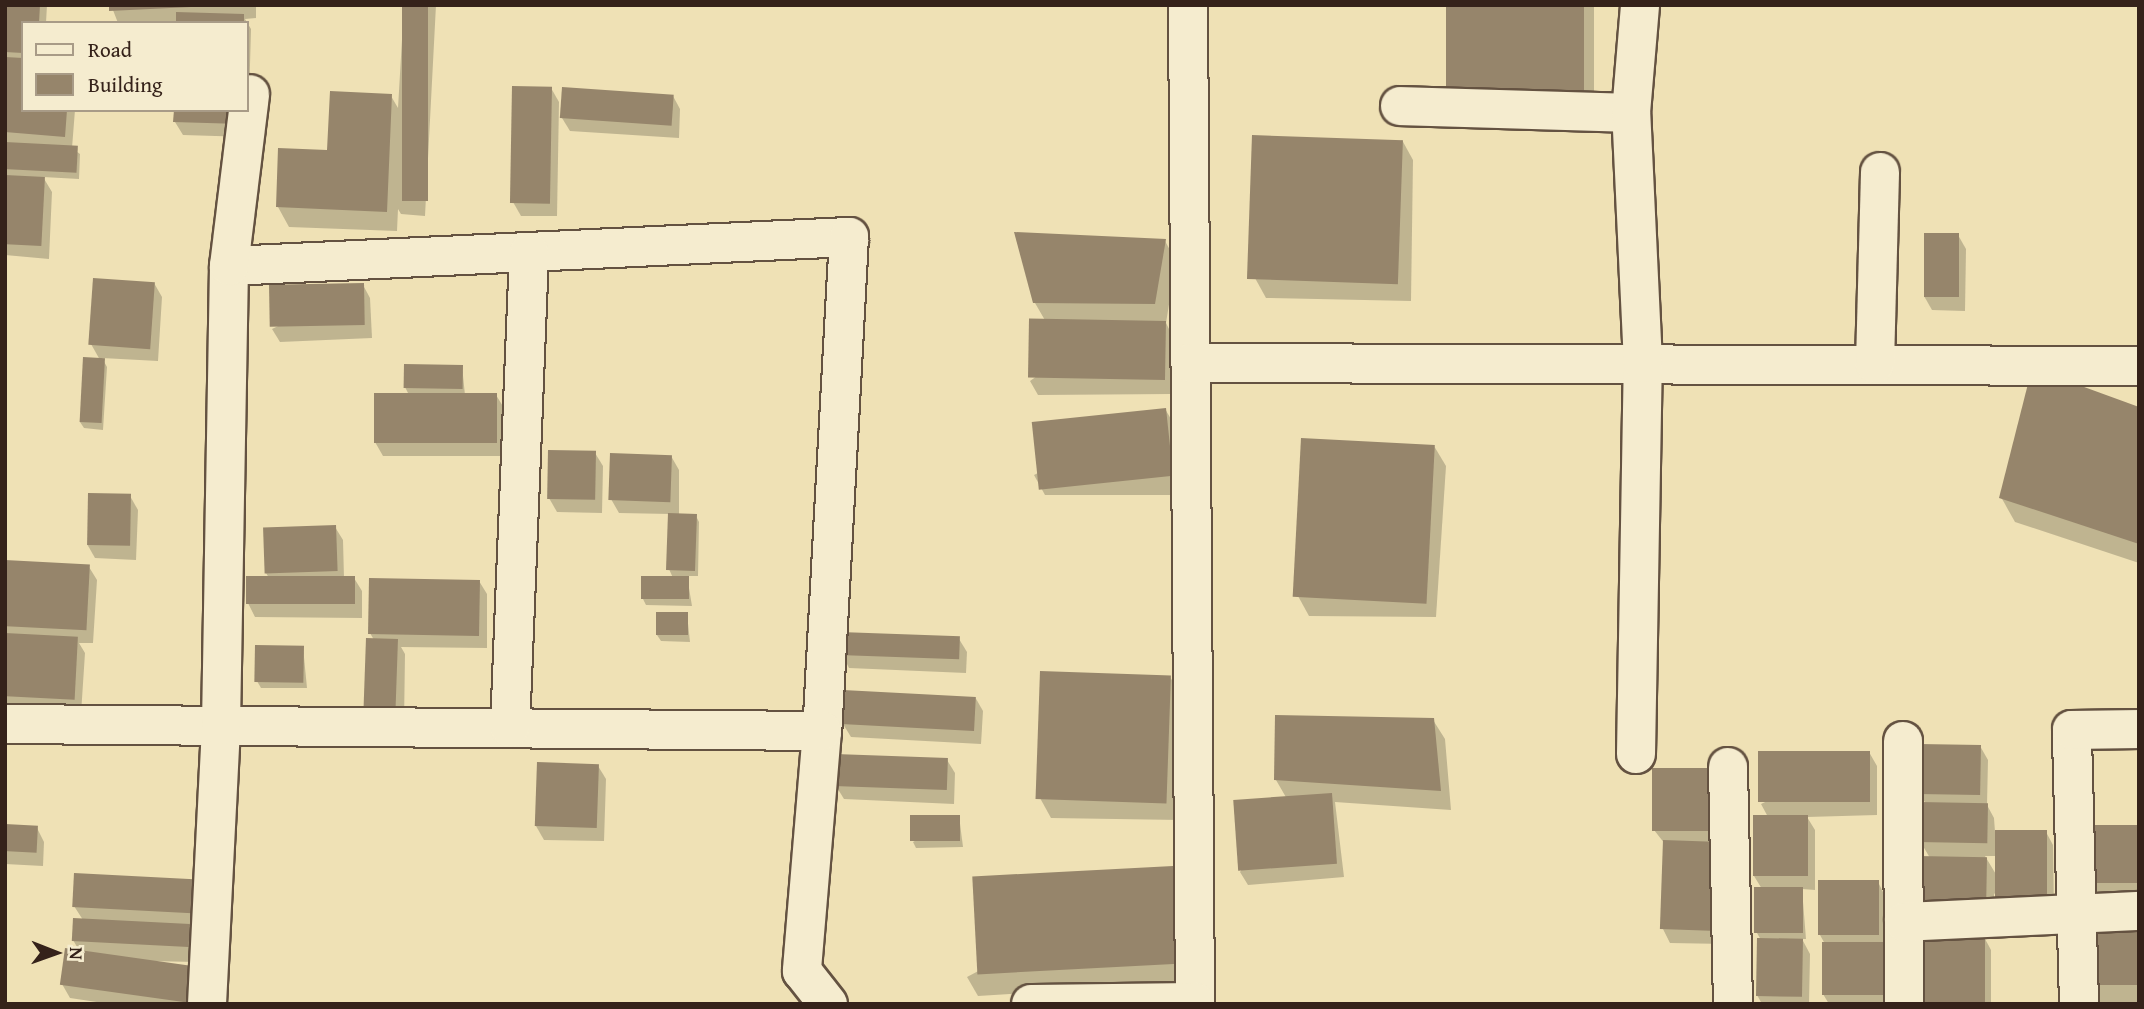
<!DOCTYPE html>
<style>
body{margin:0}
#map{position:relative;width:2144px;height:1009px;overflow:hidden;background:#efe1b5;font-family:"Gentium Book Plus",serif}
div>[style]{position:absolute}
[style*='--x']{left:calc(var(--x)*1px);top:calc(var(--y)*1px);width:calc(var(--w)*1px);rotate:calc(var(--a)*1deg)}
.shadow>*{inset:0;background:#0003}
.building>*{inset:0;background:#96856b;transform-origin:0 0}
.roads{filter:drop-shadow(2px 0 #645241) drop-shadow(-2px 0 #645241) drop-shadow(0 2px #645241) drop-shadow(0 -2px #645241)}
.minor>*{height:38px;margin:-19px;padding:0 19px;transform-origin:19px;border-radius:19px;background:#f5eccf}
span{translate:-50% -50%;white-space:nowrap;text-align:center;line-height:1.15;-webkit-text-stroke:5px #f5eccf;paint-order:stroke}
.frame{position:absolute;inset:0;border:7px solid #35221a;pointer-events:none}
.legend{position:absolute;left:21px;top:21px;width:228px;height:91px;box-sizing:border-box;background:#f5eccf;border:2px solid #a89b87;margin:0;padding:9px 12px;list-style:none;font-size:21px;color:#35221a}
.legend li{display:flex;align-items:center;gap:14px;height:35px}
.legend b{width:35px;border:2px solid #a89b87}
.north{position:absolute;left:21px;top:918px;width:70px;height:70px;-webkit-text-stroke:5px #f5eccf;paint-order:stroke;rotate:91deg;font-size:19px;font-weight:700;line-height:28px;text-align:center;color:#35221a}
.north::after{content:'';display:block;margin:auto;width:24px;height:32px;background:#35221a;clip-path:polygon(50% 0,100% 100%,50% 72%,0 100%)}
</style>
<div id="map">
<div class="shadow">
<div style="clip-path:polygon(5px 5px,47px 5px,46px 23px,23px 23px,23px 110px,75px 110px,72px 148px,80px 154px,79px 179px,43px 177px,52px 192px,49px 259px,5px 255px)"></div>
<div style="clip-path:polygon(111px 5px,256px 5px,256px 18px,245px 19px,251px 29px,248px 137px,183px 135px,175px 122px,247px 110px,247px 23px,118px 23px)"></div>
<div style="clip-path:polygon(404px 5px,436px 5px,425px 216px,401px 214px,398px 209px,397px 231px,289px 227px,278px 207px,391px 96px,398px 108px)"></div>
<div style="clip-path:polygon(1448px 5px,1594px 5px,1594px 118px)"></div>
<div style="clip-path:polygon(551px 88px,559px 102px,557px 216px,521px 216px,513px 202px)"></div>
<div style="clip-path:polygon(673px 96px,680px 109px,679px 138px,570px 131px,562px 118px)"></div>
<div style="clip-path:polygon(1402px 140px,1413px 160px,1411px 301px,1266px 298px,1255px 278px)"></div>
<div style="clip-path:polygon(1958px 235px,1966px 249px,1965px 311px,1932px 310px,1924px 296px)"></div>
<div style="clip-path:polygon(1165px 241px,1176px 261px,1166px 323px,1173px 337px,1172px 394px,1038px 395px,1030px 381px,1111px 323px,1046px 322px,1035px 303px)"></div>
<div style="clip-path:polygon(154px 283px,162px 297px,158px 361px,102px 358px,107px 367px,103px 430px,84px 428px,80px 422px,100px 360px,91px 344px)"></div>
<div style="clip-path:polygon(363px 285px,370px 298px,372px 338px,280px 342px,272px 329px)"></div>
<div style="clip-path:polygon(462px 366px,465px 395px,496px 395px,504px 408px,504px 456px,383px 456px,375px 442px,409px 395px,405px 387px)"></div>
<div style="clip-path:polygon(1165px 409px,1177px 429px,1183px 495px,1045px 495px,1034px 475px)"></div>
<div style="clip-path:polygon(2139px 409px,2139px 563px,2015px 522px,2001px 497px)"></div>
<div style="clip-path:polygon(1434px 446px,1446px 466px,1436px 617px,1309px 616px,1298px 596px)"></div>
<div style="clip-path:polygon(595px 453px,603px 466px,602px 513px,557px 512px,549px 498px)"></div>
<div style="clip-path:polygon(671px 456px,679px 470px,679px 515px,696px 516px,699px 522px,698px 576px,687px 576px,692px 606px,646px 605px,643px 599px,673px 578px,669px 569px,670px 514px,619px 513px,611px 499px)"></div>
<div style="clip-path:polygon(130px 496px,138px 510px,136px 560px,95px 558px,87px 544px)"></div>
<div style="clip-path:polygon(335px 527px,343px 540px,344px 578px,354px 578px,362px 591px,362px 618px,255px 617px,248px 603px,269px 578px,266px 573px)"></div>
<div style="clip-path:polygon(5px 562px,89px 567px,97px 580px,93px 643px,79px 643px,85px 653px,81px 714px,5px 709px)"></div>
<div style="clip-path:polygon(479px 581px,487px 594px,487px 648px,401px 647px,405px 654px,404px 724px,374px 723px,374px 640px,370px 633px)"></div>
<div style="clip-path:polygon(687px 614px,690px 642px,661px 641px,657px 635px)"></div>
<div style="clip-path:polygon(959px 639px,967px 652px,966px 673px,849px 668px,842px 654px)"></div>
<div style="clip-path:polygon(303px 647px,307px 688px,261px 688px,257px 681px)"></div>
<div style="clip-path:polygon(1170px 677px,1182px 696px,1180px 820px,1051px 818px,1040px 798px)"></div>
<div style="clip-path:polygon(975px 697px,983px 711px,981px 744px,851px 737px,843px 724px)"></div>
<div style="clip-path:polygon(1433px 720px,1445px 739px,1451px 810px,1335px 802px,1344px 877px,1248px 885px,1240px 872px,1287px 799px,1276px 780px)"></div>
<div style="clip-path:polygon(evenodd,1980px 746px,1988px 760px,1987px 805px,1994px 818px,1995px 832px,2046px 832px,2053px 845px,2054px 911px,2005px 911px,1994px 893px,1994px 923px,1930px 858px,1920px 841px,1926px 804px,1920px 794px,1980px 746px,1985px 856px,1996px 856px,1997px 876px,1985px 856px)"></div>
<div style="clip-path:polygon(1869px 752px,1877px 766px,1877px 815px,1807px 817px,1815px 830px,1815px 890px,1802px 889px,1806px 939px,1802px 939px,1810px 954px,1809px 1004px,1762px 1004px,1757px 995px,1761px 940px,1757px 933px,1762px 889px,1754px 876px,1768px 817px,1761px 804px)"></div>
<div style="clip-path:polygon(947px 760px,955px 773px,954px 804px,844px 799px,836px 786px)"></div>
<div style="clip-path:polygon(598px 766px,606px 779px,604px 841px,544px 840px,536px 826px)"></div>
<div style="clip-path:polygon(1714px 770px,1726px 944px,1670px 943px,1663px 929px,1665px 844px,1654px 830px)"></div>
<div style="clip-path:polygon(959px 816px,963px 847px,916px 848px,913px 842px)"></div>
<div style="clip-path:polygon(5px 826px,37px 828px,44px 842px,43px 866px,5px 864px)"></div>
<div style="clip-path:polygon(2139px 826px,2139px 896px,2089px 896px,2082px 883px)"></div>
<div style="clip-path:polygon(1172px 868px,1184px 887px,1188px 983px,978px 996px,967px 977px)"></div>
<div style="clip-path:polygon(193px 881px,199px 927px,189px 926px,197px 940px,196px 962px,148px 961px,202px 1004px,110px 1004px,70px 998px,62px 984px,80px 952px,73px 940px,83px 920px,74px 906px)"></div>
<div style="clip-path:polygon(1878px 882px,1885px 896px,1897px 1004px,1829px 1004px,1823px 994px,1825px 944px,1820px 935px)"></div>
<div style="clip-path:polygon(2139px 931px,2139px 1004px,2100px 1004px,2089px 986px)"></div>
<div style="clip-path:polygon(1984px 937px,1991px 950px,1991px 1004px,1921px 1004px)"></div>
</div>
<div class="building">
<div style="clip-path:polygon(5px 5px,40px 5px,39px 23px,23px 23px,23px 53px,5px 52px)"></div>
<div style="clip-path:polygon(109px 5px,191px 5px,191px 7px,109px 11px)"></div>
<div style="left:402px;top:5px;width:26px;height:196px"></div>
<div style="left:1446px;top:5px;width:138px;height:94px"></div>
<div style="clip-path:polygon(176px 12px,244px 14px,244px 23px,176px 23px)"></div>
<div style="clip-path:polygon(5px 57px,23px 58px,23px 110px,67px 110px,65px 137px,5px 132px)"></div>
<div style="left:512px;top:86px;width:40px;height:117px;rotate:1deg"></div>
<div style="left:562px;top:87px;width:112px;height:31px;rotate:4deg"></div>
<div style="clip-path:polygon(330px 91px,392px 94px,387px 212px,276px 207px,278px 148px,327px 150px)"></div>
<div style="clip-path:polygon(174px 110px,241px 110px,241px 124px,173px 122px)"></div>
<div style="left:1252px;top:135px;width:151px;height:144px;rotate:2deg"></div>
<div style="left:5px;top:142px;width:73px;height:27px;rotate:3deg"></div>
<div style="left:5px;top:175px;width:40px;height:69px;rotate:3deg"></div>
<div style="clip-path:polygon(1014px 232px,1166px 239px,1155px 304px,1033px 303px)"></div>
<div style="left:1924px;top:233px;width:35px;height:64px"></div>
<div style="left:93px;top:278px;width:62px;height:67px;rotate:4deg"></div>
<div style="left:364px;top:283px;width:42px;height:95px;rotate:89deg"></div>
<div style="left:1166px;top:321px;width:59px;height:137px;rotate:91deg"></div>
<div style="left:83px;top:357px;width:22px;height:65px;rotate:3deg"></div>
<div style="left:404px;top:364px;width:59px;height:24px;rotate:1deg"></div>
<div style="clip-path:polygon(2032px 368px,2139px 407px,2139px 544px,1999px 498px)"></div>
<div style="left:374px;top:393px;width:123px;height:50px"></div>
<div style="left:1166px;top:408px;width:68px;height:135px;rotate:84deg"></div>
<div style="left:1301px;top:438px;width:134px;height:159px;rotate:3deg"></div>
<div style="left:548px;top:450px;width:48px;height:49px;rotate:1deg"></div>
<div style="left:610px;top:453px;width:62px;height:47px;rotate:2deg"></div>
<div style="left:88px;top:493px;width:43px;height:52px;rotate:1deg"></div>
<div style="left:668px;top:513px;width:29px;height:57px;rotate:2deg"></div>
<div style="left:336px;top:525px;width:46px;height:73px;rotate:88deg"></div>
<div style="left:5px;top:560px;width:85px;height:66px;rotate:3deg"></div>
<div style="left:246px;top:576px;width:109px;height:28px"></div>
<div style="left:641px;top:576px;width:48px;height:23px"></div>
<div style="left:369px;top:578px;width:111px;height:56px;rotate:1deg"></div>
<div style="left:656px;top:612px;width:32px;height:23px"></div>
<div style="left:840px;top:632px;width:120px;height:23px;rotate:2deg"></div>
<div style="left:5px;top:633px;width:73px;height:63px;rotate:3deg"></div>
<div style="left:366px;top:638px;width:32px;height:72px;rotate:2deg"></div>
<div style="left:255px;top:645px;width:49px;height:37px;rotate:1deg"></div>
<div style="left:1040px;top:671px;width:131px;height:128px;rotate:2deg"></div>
<div style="left:843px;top:690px;width:133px;height:34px;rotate:3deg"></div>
<div style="clip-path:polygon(1275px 715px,1434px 718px,1441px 791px,1274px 780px)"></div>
<div style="left:1919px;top:744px;width:62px;height:50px;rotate:1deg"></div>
<div style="left:1870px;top:751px;width:51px;height:112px;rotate:90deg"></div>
<div style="left:835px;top:754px;width:113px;height:32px;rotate:2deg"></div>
<div style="left:537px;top:762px;width:62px;height:64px;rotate:2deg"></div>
<div style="left:1652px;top:768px;width:63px;height:63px"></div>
<div style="left:1332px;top:793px;width:71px;height:99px;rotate:86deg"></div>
<div style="left:1919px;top:802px;width:69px;height:40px;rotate:1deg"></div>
<div style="left:960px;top:815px;width:26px;height:50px;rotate:90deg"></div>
<div style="left:1753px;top:815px;width:55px;height:61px"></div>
<div style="left:5px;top:824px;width:33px;height:27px;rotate:3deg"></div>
<div style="left:2079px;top:825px;width:60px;height:58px"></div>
<div style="left:1995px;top:830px;width:52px;height:67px"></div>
<div style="left:1663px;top:840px;width:58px;height:89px;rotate:2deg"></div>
<div style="left:1917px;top:856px;width:70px;height:53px;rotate:1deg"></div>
<div style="left:1173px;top:866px;width:98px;height:201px;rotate:87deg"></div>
<div style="left:74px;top:873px;width:120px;height:34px;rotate:3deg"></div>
<div style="left:1818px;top:880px;width:61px;height:55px"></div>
<div style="left:1803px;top:887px;width:46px;height:49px;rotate:90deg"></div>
<div style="left:73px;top:918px;width:117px;height:23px;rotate:3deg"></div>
<div style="left:2139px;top:929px;width:56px;height:53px;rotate:90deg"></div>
<div style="left:1919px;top:935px;width:66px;height:69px"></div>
<div style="left:1757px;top:938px;width:46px;height:58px;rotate:1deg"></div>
<div style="left:1822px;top:942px;width:67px;height:53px"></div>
<div style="left:65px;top:948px;width:134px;height:37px;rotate:8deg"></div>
</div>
<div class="roads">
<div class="minor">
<div style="--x:1188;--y:5;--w:999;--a:89.6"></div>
<div style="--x:1400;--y:106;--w:231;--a:1.7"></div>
<div style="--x:229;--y:266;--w:621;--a:-2.68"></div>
<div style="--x:849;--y:237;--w:495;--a:93.1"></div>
<div style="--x:822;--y:731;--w:241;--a:94.8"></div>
<div style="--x:802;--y:971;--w:42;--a:51.8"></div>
<div style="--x:1191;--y:363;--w:948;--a:0.18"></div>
<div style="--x:1875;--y:364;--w:192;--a:-88.5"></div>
<div style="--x:5;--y:724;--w:817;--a:0.49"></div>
<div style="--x:510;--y:728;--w:476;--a:-87.7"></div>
<div style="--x:1903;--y:741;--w:263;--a:89.8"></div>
<div style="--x:1636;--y:754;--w:391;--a:-89"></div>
<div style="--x:1643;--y:363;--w:250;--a:-92.7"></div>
<div style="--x:1631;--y:113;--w:108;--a:-85.2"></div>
<div style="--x:1728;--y:767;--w:237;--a:88.8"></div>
<div style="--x:1904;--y:922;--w:235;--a:-2.7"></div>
<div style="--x:207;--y:1004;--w:279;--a:-87.1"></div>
<div style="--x:221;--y:725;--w:459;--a:-89"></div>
<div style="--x:229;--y:266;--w:173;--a:-83"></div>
<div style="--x:1031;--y:1004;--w:164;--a:-0.7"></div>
<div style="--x:2079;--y:1004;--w:274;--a:-91.5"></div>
<div style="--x:2072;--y:730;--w:67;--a:-0.9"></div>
</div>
</div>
<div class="frame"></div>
<ul class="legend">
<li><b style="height:9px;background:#f5eccf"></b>Road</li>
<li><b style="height:19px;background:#96856b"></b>Building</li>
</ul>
<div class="north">N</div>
</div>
